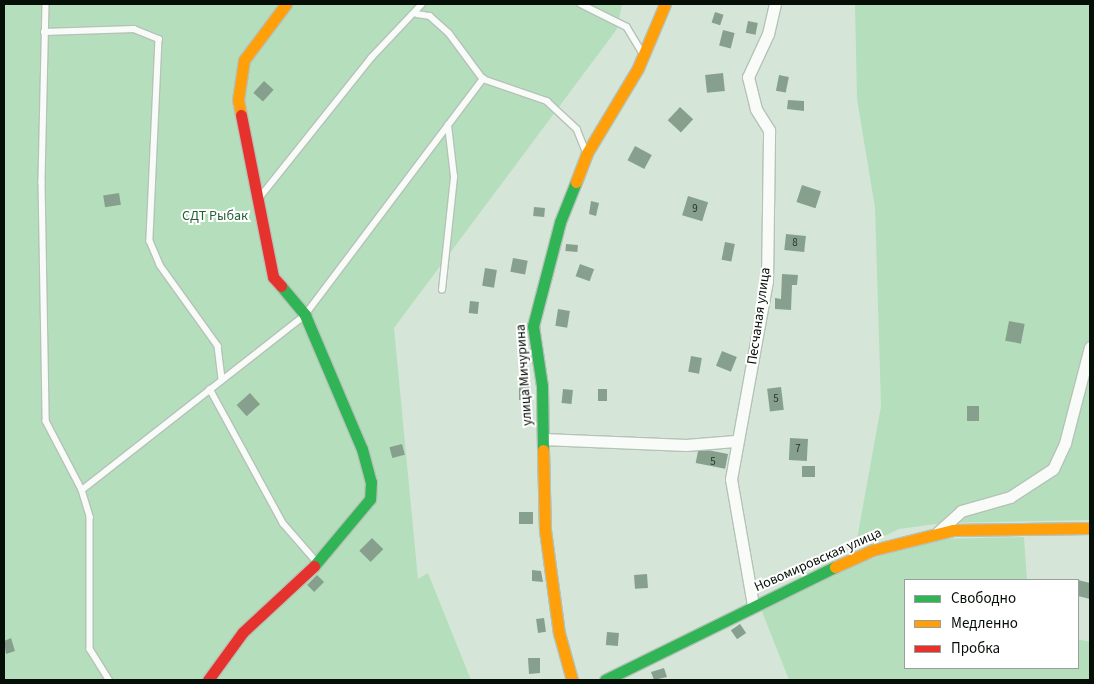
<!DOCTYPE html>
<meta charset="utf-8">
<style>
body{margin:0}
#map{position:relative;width:1094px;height:684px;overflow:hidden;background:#d5e6d8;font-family:"Source Sans 3",sans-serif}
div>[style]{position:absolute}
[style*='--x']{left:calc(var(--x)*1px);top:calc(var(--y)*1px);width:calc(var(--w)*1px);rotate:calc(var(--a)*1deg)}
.green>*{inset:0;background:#b5dfbc}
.building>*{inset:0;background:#87a08e;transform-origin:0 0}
.roads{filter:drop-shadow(1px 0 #b5c2b8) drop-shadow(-1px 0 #b5c2b8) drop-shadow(0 1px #b5c2b8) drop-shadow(0 -1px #b5c2b8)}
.lane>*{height:5.5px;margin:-2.75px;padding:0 2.75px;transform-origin:2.75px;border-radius:2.75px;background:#f9fbf9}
.street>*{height:11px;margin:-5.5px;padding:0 5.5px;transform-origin:5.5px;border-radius:5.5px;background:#f9fbf9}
.fast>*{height:11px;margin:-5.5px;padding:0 5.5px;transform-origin:5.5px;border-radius:5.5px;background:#30b455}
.slow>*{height:11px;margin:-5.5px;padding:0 5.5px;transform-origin:5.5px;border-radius:5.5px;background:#ff9f0a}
.jam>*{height:11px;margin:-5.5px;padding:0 5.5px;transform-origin:5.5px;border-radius:5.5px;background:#e5322d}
span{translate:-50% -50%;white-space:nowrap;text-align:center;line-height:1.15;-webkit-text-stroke:4px #fff;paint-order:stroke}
.number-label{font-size:11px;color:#263329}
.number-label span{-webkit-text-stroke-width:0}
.park-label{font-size:14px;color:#255f35}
.street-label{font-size:14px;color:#060f07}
.frame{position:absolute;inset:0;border:5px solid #060f07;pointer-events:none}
.legend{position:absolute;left:904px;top:579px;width:175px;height:90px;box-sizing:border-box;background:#fff;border:1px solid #9b9f9c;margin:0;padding:6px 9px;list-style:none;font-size:15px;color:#060f07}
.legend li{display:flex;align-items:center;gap:10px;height:25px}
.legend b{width:25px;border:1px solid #9b9f9c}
</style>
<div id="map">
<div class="green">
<div style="clip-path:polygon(4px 4px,622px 4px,617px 29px,394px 328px,418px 579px,428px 573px,471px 680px,4px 680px)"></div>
<div style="clip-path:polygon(855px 4px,1090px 4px,1090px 520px,943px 523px,899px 529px,855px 550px,881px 406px,875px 208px,857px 99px)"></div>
<div style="clip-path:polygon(1024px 537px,1027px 580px,905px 580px,905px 668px,1078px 668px,1078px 639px,1090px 642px,1090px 680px,789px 680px,761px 609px,854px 565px,928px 539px)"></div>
</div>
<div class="building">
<div style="left:715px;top:12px;width:9px;height:11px;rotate:18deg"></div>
<div style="left:748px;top:21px;width:10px;height:12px;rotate:11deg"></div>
<div style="left:723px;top:30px;width:12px;height:16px;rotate:14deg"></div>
<div style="left:723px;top:73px;width:18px;height:18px;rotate:84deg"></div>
<div style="left:779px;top:75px;width:10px;height:16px;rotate:11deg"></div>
<div style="left:264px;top:81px;width:13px;height:16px;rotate:42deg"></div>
<div style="clip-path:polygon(788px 100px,804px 101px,804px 111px,787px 109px)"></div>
<div style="left:680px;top:107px;width:18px;height:18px;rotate:43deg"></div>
<div style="left:635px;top:146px;width:19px;height:16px;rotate:28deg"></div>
<div style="left:802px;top:185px;width:20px;height:18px;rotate:18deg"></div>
<div style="left:119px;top:193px;width:12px;height:16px;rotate:81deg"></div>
<div style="left:688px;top:196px;width:21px;height:20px;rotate:17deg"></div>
<div style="clip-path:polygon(591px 201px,599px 203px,596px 216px,589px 214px)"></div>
<div style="left:534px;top:207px;width:11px;height:9px;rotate:5deg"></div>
<div style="left:786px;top:234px;width:20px;height:16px;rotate:6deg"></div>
<div style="left:725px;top:242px;width:10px;height:18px;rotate:11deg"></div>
<div style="left:566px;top:244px;width:12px;height:7px;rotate:5deg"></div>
<div style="left:513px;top:258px;width:15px;height:14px;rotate:11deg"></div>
<div style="left:580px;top:264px;width:15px;height:13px;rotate:20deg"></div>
<div style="left:485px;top:268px;width:12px;height:18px;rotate:9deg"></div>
<div style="clip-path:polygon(782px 274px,798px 275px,797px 285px,792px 285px,791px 310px,775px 309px,775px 298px,781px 299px)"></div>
<div style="left:470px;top:301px;width:9px;height:12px;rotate:6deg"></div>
<div style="left:558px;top:309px;width:12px;height:17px;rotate:9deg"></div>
<div style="left:1009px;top:321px;width:16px;height:20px;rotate:11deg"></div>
<div style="left:722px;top:351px;width:16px;height:16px;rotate:22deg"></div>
<div style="left:691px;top:356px;width:11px;height:16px;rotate:10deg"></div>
<div style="left:519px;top:383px;width:11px;height:17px"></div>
<div style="left:781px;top:387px;width:23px;height:14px;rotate:83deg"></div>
<div style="left:563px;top:389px;width:10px;height:14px;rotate:6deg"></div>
<div style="left:598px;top:389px;width:9px;height:12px"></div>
<div style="left:250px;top:393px;width:15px;height:18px;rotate:48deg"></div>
<div style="left:967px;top:406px;width:12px;height:15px"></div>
<div style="left:790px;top:438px;width:18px;height:22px;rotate:3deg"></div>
<div style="left:402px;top:444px;width:11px;height:13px;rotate:75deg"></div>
<div style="left:728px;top:454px;width:15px;height:30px;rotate:101deg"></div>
<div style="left:802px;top:466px;width:13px;height:11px"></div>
<div style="left:519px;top:512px;width:14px;height:12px"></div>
<div style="left:372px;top:538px;width:16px;height:18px;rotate:45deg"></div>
<div style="clip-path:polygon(532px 570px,541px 571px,543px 582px,532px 581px)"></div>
<div style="left:647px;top:574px;width:14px;height:13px;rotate:86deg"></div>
<div style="left:317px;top:575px;width:10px;height:14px;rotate:45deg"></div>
<div style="clip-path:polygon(1078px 580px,1090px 583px,1090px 599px,1078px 596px)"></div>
<div style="left:544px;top:618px;width:14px;height:8px;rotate:82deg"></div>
<div style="left:740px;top:624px;width:11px;height:11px;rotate:56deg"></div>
<div style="left:607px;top:632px;width:12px;height:13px;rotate:5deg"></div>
<div style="clip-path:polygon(11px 638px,15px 651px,6px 654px,4px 641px)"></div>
<div style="clip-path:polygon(528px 658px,540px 658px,540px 673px,529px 674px)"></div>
<div style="clip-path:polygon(664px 668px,667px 677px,654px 680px,651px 672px)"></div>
</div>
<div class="roads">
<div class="lane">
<div style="--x:46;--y:4;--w:178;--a:91.3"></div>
<div style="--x:42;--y:182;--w:239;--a:89"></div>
<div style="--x:46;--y:421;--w:78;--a:62.4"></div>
<div style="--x:82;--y:490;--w:28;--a:73"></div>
<div style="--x:90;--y:517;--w:132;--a:90"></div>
<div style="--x:90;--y:649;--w:36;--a:58"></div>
<div style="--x:581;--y:4;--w:51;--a:26.6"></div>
<div style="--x:627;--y:27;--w:29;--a:59"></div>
<div style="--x:417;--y:14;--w:13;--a:9"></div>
<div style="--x:430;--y:16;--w:25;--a:42"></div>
<div style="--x:449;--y:33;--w:57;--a:53.5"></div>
<div style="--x:44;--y:32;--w:90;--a:-1.9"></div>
<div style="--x:134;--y:29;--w:27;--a:22"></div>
<div style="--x:159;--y:39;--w:202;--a:92.6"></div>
<div style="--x:150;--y:241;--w:26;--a:67"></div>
<div style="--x:160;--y:265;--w:100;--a:54.4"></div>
<div style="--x:218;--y:346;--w:34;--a:83"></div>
<div style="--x:260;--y:197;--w:178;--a:-51.4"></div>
<div style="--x:371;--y:58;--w:74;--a:-46.6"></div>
<div style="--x:442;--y:290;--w:114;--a:-83.9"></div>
<div style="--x:454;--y:177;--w:52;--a:-96.6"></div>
<div style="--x:210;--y:389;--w:153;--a:61.4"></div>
<div style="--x:283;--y:523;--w:50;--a:49"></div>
<div style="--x:82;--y:490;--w:283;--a:-38.1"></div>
<div style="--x:305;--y:315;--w:296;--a:-53"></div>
<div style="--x:483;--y:79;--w:68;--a:19"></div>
<div style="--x:547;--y:101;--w:41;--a:43"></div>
<div style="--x:577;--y:129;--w:24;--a:68"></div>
</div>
<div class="street">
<div style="--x:543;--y:439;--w:143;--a:2.4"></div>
<div style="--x:686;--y:445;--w:49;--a:-4.7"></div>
<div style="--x:938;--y:532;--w:31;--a:-42"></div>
<div style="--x:961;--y:511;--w:51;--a:-15.9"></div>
<div style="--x:1010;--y:497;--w:51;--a:-33.1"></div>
<div style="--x:1053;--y:469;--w:29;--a:-65"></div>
<div style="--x:1065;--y:443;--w:99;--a:-75.4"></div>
<div style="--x:753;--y:605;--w:128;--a:-99.9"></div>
<div style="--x:731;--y:479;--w:201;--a:-79.7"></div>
<div style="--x:767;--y:281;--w:151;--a:-89.2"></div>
<div style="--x:769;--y:130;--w:25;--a:-122"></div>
<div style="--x:756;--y:109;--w:33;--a:-104"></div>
<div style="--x:748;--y:77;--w:47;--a:-65.1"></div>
<div style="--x:768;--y:34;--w:31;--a:-77"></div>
</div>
<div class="fast">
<div style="--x:281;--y:286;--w:38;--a:50"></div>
<div style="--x:305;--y:315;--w:146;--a:67"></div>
<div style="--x:362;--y:449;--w:34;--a:75"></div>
<div style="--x:371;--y:482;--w:17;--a:93"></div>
<div style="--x:370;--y:499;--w:87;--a:129.9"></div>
<div style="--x:543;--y:450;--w:64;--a:-90.9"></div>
<div style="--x:542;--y:386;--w:61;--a:-98.5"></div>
<div style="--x:533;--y:326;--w:107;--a:-75.4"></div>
<div style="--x:560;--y:222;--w:43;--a:-68.2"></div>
<div style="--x:605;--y:680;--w:256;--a:-26.2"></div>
</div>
<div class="slow">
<div style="--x:241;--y:115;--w:15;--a:-101"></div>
<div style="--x:238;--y:100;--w:40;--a:-81.5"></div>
<div style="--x:244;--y:60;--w:70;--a:-53.1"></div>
<div style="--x:576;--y:182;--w:31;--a:-69"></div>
<div style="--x:587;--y:153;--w:99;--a:-59"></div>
<div style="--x:638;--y:68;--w:69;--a:-67.1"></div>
<div style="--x:543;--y:450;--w:80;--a:88.6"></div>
<div style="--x:545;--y:530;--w:104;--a:82.3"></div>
<div style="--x:559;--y:633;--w:49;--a:74.5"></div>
<div style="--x:835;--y:567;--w:42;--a:-24.1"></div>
<div style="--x:873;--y:550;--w:82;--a:-14"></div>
<div style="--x:953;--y:530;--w:137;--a:-0.8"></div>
</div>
<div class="jam">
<div style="--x:241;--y:115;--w:165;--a:78.8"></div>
<div style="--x:273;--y:277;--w:12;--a:48"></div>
<div style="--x:208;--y:680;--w:59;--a:-53.9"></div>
<div style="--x:243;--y:632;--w:97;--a:-42.9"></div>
</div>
</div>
<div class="number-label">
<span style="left:695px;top:209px">9</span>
<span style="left:795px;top:243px">8</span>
<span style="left:776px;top:399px">5</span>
<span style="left:798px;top:449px">7</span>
<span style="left:713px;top:462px">5</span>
</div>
<div class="park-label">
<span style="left:215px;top:216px">СДТ Рыбак</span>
</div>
<div class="street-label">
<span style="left:759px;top:316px;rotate:-82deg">Песчаная улица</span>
<span style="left:524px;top:375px;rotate:-94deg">улица Мичурина</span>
<span style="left:818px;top:560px;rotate:-24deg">Новомировская улица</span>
</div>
<div class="frame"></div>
<ul class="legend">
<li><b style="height:6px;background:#30b455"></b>Свободно</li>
<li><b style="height:6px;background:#ff9f0a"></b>Медленно</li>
<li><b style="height:6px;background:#e5322d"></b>Пробка</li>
</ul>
</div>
